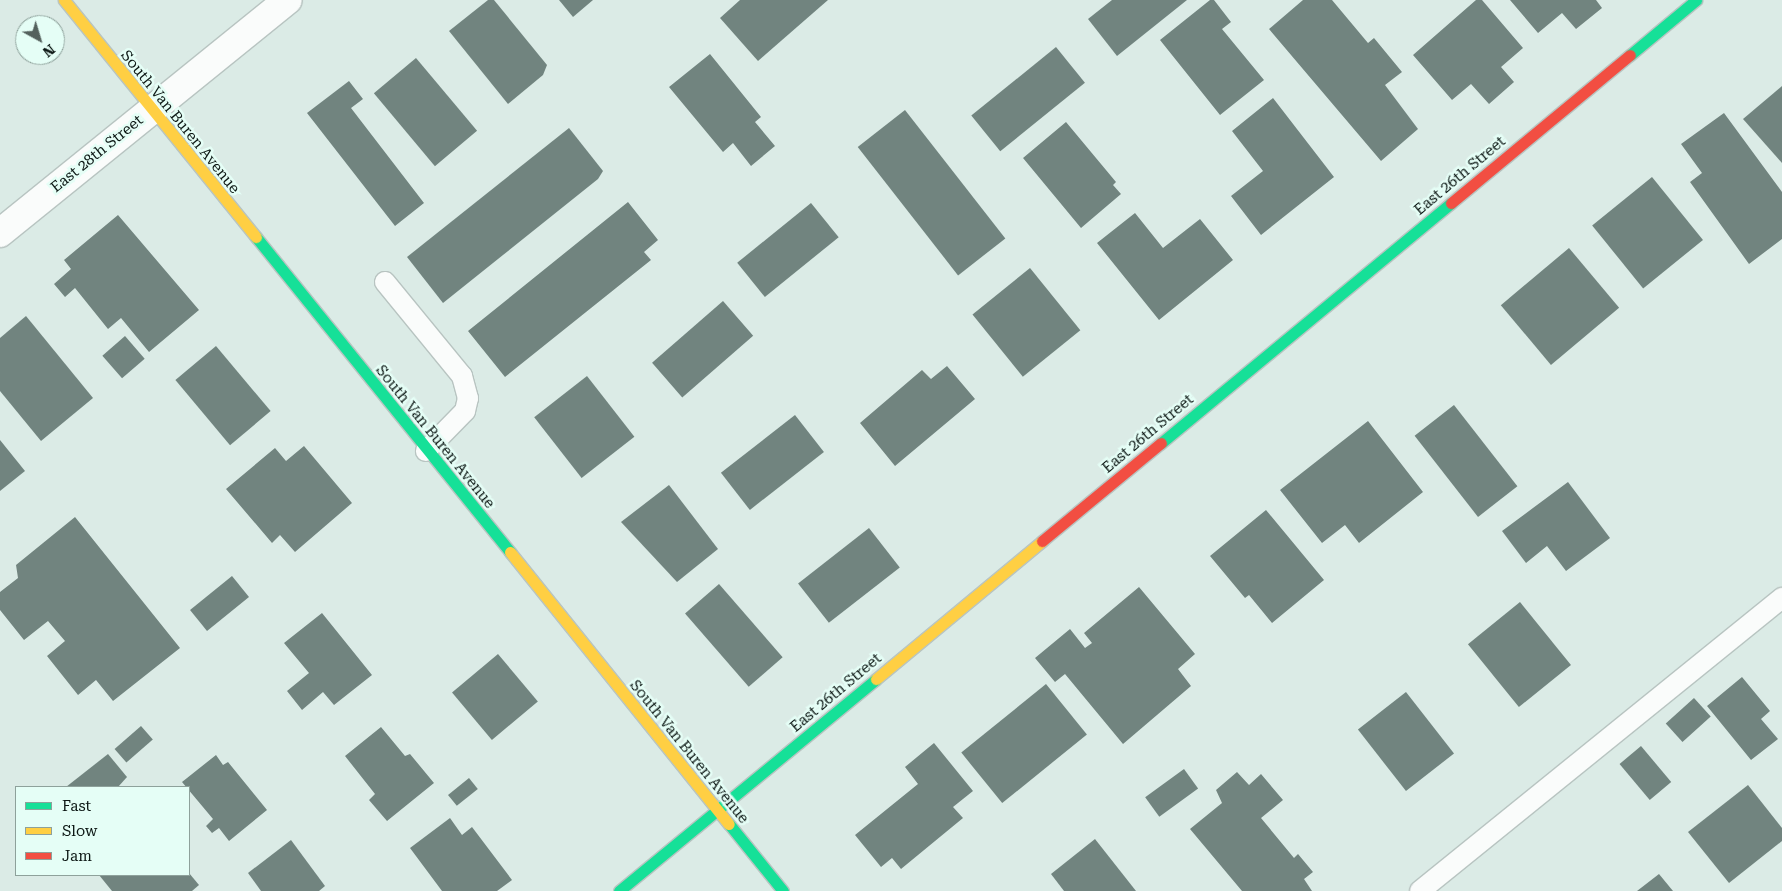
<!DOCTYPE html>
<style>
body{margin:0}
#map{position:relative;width:1782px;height:891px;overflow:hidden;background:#dbebe6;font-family:"Roboto Serif",serif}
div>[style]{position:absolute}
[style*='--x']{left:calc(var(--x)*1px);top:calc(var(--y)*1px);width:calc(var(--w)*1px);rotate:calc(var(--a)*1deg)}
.building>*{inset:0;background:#71847f;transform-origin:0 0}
.roads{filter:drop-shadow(1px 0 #b8c4c1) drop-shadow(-1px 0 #b8c4c1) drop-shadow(0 1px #b8c4c1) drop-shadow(0 -1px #b8c4c1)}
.lane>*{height:20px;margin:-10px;padding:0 10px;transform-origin:10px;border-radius:10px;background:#fafcfb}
.street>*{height:28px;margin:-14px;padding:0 14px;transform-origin:14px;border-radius:14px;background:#fafcfb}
.fast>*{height:11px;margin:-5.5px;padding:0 5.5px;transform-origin:5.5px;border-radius:5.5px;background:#16e098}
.slow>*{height:11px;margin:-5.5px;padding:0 5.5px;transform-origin:5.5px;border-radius:5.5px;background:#ffcf43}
.jam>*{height:11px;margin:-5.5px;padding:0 5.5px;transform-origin:5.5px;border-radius:5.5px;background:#f24e42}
span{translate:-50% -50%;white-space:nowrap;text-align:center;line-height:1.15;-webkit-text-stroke:5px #e5fef6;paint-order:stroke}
.street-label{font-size:15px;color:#0b1613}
.legend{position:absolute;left:15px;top:786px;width:175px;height:90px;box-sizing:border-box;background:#e5fef6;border:1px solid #8ea19b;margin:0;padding:6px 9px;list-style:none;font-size:15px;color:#0b1613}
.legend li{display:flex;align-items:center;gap:10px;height:25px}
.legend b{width:25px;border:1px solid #8ea19b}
.north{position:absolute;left:15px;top:15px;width:50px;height:50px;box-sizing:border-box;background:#e5fef6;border:1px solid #8ea19b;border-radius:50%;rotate:141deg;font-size:14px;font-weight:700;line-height:20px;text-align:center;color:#0b1613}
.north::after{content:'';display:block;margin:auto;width:18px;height:22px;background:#54615d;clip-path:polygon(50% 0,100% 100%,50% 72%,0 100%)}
</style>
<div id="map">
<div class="building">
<div style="clip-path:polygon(488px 0,494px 0,547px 65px,543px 75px,508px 104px,449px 31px)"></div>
<div style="clip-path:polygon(559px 0,593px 0,573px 17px)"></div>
<div style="clip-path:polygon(740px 0,828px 0,758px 61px,720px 18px)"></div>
<div style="clip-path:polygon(1112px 0,1187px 0,1117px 56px,1088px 19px)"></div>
<div style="clip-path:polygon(1210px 0,1214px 0,1231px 22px,1222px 29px,1264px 80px,1220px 115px,1160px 40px)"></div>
<div style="clip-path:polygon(1303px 0,1332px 0,1368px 43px,1374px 38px,1402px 72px,1385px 85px,1418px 129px,1381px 161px,1269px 29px)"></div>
<div style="clip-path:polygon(1476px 0,1482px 0,1523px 48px,1501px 67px,1514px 82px,1489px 104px,1471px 84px,1452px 100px,1413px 55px)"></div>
<div style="clip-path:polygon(1510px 0,1596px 0,1602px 8px,1576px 29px,1562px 13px,1538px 33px)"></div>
<div style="left:1056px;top:47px;width:46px;height:109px;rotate:51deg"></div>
<div style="clip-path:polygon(710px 54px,761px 117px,755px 122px,775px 146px,751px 166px,733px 143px,723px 152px,669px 87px)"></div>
<div style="left:416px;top:58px;width:95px;height:55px;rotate:50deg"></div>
<div style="clip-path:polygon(349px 81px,363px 99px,351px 108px,424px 203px,395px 226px,307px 113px)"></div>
<div style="clip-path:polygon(1782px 86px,1782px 163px,1743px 119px)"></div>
<div style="clip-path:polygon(1273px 98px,1334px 177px,1261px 235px,1231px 196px,1263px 171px,1232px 131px)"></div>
<div style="left:905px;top:110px;width:163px;height:60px;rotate:52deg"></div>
<div style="clip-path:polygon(1724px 113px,1782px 192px,1782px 239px,1749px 264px,1690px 182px,1702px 173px,1681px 144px)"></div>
<div style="clip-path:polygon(1066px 122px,1116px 182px,1113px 185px,1121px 194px,1081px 228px,1023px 158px)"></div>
<div style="clip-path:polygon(569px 128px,603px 171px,598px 179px,443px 303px,407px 257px)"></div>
<div style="left:1652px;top:177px;width:81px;height:77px;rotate:51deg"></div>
<div style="clip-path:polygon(628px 202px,658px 240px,644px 252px,651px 260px,505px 377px,468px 331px)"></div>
<div style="left:811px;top:203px;width:44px;height:95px;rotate:51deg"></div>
<div style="clip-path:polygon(1135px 213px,1163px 248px,1200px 219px,1233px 260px,1159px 320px,1097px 243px)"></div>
<div style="clip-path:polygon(118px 215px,199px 310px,149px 352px,121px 318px,108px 329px,75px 288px,65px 297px,54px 284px,71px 269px,64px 260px)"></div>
<div style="left:1569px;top:248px;width:78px;height:89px;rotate:50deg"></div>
<div style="left:1030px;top:268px;width:80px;height:74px;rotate:51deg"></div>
<div style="left:723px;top:301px;width:46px;height:94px;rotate:49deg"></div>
<div style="clip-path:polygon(26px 316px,93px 398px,41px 441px,0 391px,0 338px)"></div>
<div style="left:125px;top:336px;width:30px;height:30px;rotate:49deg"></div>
<div style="left:216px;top:346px;width:85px;height:53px;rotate:50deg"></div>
<div style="clip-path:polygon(947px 366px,975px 399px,895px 466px,860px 423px,922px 370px,931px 379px)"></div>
<div style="left:587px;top:376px;width:77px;height:67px;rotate:52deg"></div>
<div style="left:1454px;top:405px;width:103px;height:50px;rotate:52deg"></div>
<div style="left:795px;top:415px;width:47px;height:94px;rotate:52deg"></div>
<div style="clip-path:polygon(1368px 421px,1423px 492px,1359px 543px,1345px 525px,1322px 543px,1280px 490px)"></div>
<div style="clip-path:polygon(0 440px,25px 471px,0 491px)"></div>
<div style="clip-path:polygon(304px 446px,352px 503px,295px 552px,280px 535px,272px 543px,226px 489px,275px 448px,286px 461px)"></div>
<div style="clip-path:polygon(1568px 482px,1610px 538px,1566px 571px,1547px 546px,1526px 563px,1502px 531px)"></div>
<div style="clip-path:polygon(669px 485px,718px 549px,677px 582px,621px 522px)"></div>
<div style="clip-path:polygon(1266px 510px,1324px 580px,1272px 623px,1249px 595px,1245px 598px,1210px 556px)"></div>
<div style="clip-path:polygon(75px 517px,180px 648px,113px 701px,96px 680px,78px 695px,47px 656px,65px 641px,48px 621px,24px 640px,0 610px,0 592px,18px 578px,16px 565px)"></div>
<div style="left:869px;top:528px;width:50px;height:90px;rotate:52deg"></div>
<div style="left:232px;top:576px;width:27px;height:54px;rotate:51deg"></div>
<div style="left:719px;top:584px;width:97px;height:45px;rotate:49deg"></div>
<div style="clip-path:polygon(1139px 587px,1195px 654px,1178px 669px,1191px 686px,1123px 744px,1065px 674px,1055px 682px,1035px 658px,1070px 629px,1085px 648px,1092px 643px,1084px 633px)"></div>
<div style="left:1520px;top:602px;width:81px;height:67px;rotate:51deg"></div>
<div style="clip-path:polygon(322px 613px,372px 675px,334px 705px,323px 692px,302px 710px,287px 691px,309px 673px,284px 643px)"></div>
<div style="left:498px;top:654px;width:62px;height:60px;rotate:50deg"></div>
<div style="clip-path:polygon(1742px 677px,1770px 711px,1761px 719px,1778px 739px,1751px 760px,1707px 706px)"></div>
<div style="left:1046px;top:684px;width:65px;height:109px;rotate:51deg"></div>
<div style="left:1406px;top:692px;width:78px;height:61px;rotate:52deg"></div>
<div style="left:1694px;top:698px;width:25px;height:38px;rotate:48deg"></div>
<div style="left:141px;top:726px;width:18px;height:35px;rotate:49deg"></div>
<div style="clip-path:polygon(381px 727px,405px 756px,410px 754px,434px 783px,387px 821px,369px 800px,375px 794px,345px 756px)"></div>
<div style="clip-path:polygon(934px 743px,973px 791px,953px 807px,963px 818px,901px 869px,892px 858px,881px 867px,855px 835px,918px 784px,905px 767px)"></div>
<div style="left:1641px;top:746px;width:47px;height:28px;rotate:50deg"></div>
<div style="clip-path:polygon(108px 754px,127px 777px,118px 787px,66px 787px)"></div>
<div style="clip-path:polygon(216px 755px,223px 765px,228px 762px,267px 810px,229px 841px,219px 828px,212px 833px,206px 826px,213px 819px,182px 782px)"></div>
<div style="left:1184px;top:769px;width:24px;height:48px;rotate:54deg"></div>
<div style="clip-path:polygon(1237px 772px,1249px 785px,1261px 774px,1283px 800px,1261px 818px,1294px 858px,1298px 854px,1313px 872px,1304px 879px,1312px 891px,1242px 891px,1190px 829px,1222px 803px,1216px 790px)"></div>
<div style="left:469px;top:778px;width:14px;height:27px;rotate:51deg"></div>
<div style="clip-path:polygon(1748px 785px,1782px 828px,1782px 841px,1729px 883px,1688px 832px)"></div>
<div style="clip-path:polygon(450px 818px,462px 835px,472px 827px,512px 880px,497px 891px,442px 891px,410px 848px)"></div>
<div style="clip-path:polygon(1095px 839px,1136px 891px,1064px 891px,1051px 874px)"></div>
<div style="clip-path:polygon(291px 840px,325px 886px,319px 891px,261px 891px,248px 873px)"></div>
<div style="clip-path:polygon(189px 873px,199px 885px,192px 891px,112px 891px,99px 875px)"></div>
<div style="clip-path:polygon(1659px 874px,1673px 891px,1637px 891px)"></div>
</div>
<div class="roads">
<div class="lane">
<div style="--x:385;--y:282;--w:122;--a:50.7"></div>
<div style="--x:462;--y:376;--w:23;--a:75"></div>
<div style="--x:468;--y:398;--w:13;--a:103"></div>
<div style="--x:465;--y:411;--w:56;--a:134.3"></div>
<div style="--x:1420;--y:891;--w:466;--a:-39"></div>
</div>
<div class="street">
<div style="--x:0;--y:233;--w:370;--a:-39"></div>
</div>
<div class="fast">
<div style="--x:1630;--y:55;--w:86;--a:-39.8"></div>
<div style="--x:256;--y:237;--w:405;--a:51.1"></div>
<div style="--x:1161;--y:443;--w:376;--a:-39.6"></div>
<div style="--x:729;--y:824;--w:86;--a:51.1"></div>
<div style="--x:619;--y:891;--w:333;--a:-39.5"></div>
</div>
<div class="slow">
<div style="--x:64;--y:0;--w:305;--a:51"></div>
<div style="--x:510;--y:552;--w:349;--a:51.2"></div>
<div style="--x:876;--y:679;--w:216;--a:-39.7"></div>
</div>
<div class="jam">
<div style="--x:1451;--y:203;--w:232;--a:-39.6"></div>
<div style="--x:1042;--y:541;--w:154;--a:-39.5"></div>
</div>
</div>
<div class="street-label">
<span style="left:180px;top:122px;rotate:51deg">South Van Buren Avenue</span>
<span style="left:97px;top:154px;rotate:-39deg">East 28th Street</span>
<span style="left:1460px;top:176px;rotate:-40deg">East 26th Street</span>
<span style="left:1148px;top:434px;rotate:-40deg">East 26th Street</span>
<span style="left:435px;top:437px;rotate:51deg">South Van Buren Avenue</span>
<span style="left:836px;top:693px;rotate:-40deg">East 26th Street</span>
<span style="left:689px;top:752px;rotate:51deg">South Van Buren Avenue</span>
</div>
<ul class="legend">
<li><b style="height:6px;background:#16e098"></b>Fast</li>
<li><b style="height:6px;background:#ffcf43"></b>Slow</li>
<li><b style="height:6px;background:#f24e42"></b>Jam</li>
</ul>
<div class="north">N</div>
</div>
